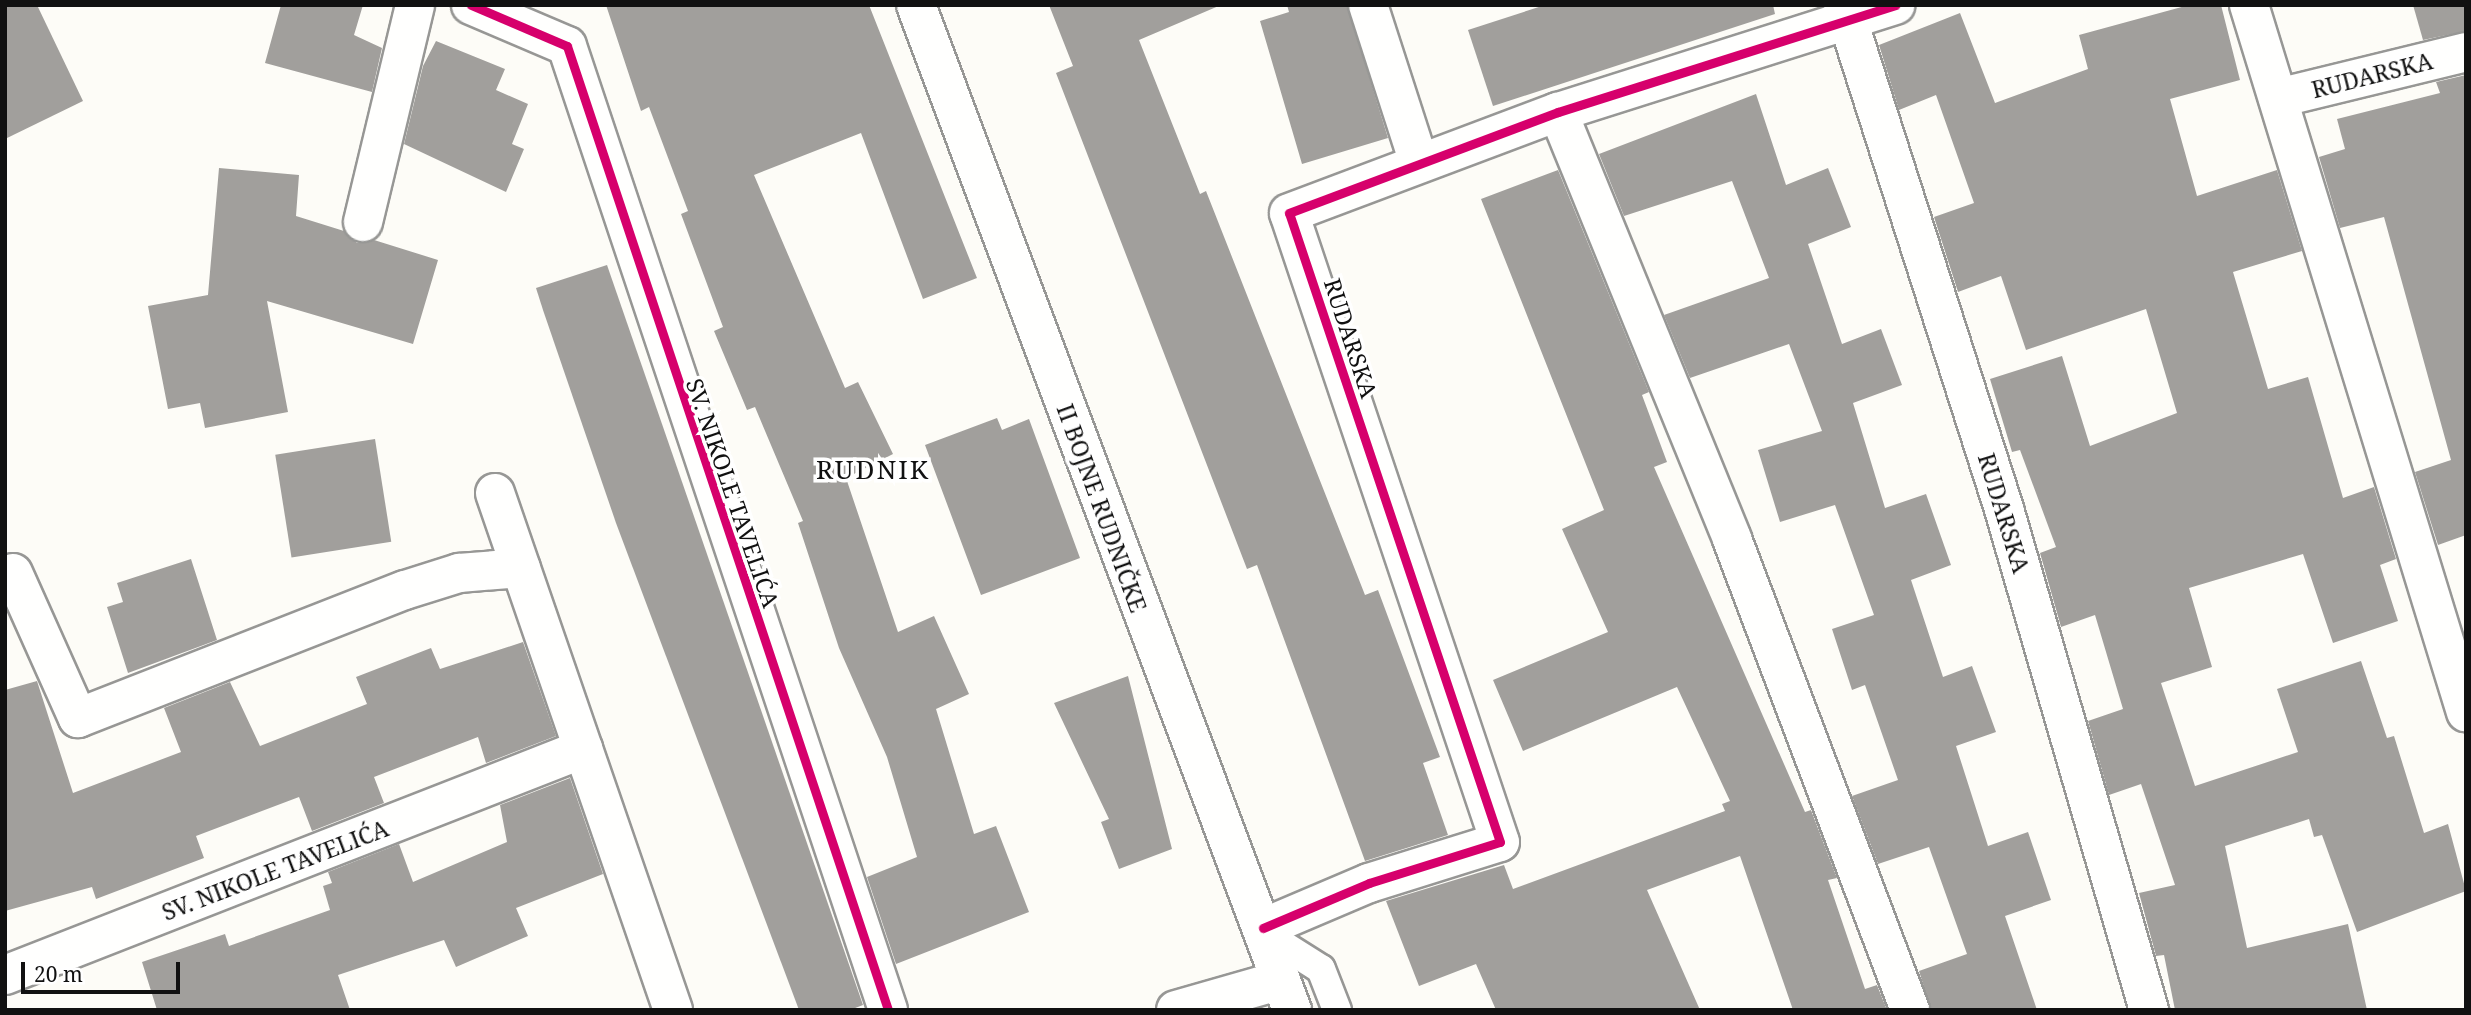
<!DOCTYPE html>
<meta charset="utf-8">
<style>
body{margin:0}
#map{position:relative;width:2471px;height:1015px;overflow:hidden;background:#fdfcf7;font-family:"Noto Serif",serif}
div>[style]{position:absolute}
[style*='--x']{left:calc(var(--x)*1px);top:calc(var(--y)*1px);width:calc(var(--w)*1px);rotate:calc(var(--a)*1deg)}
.building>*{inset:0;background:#a19f9c;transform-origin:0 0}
.roads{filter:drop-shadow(2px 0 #979795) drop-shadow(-2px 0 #979795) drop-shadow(0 2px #979795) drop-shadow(0 -2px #979795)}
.service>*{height:28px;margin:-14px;padding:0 14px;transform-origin:14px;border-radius:14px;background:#fffffe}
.minor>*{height:38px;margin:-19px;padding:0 19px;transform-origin:19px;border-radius:19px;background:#fffffe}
.tertiary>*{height:38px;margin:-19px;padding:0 19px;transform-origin:19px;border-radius:19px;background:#fffffe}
.cycleway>*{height:9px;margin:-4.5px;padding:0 4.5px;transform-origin:4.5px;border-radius:4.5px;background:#d6006c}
span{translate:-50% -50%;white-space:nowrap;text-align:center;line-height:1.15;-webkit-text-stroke:7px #fff;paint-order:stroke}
.street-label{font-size:23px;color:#111}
.quarter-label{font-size:26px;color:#111;letter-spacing:2px}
.frame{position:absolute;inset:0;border:7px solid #111;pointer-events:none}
.scale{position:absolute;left:21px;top:962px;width:159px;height:32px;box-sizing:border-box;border:4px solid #111;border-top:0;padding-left:9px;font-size:21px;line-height:24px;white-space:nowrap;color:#111;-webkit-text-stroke:5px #fff;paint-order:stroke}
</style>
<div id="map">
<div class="building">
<div style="clip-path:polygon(5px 5px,37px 5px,83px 101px,5px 139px)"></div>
<div style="clip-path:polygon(281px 5px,363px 5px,354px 35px,382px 48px,372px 92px,265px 63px)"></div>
<div style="clip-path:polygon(606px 5px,869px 5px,977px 278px,923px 299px,861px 133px,754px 175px,845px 388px,858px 382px,893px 454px,846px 478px,898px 632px,934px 616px,969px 694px,936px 709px,974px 834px,996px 826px,1029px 912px,896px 964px,867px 877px,917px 857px,887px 757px,839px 648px,798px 523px,803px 521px,755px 407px,747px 410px,714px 331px,723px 327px,681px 214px,688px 211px,649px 107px,641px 111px)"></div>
<div style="clip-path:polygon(1049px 5px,1221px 5px,1139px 40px,1200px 194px,1206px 191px,1365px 595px,1378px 590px,1440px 757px,1423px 763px,1448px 835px,1365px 861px,1257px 565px,1247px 569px,1056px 73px,1073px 66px)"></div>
<div style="clip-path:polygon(1287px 5px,1347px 5px,1388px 138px,1302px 164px,1260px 21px,1289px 12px)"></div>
<div style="clip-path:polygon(1545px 5px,1773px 5px,1775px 14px,1493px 106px,1468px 30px)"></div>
<div style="clip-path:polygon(2189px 5px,2221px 5px,2240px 80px,2170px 99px,2197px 196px,2277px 170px,2302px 251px,2233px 272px,2268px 389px,2308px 377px,2343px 498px,2374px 487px,2396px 559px,2380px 565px,2398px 621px,2333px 643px,2303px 554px,2189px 588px,2212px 667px,2161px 683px,2195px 786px,2298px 752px,2277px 689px,2361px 661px,2387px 738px,2394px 736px,2424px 833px,2448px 824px,2466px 891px,2357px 932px,2322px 835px,2314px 837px,2309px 819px,2225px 846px,2247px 948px,2348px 924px,2367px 1010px,2175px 1010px,2164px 955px,2156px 956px,2139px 893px,2175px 885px,2141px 784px,2109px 795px,2088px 721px,2123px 709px,2095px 615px,2061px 627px,2040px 553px,2056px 547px,2020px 450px,2012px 452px,1990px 379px,2062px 356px,2090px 446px,2177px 413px,2146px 309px,2026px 350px,2001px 276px,1958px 292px,1934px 217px,1974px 203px,1936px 95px,1899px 110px,1879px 45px,1960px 13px,1995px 103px,2088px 69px,2079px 35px)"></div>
<div style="clip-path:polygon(2413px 5px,2466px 5px,2466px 31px,2423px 40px)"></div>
<div style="clip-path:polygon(436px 41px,505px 69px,496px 90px,528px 104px,512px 144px,524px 149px,506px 192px,404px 144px,423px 66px)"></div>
<div style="clip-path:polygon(2466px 75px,2466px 535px,2438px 545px,2415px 472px,2451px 460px,2384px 217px,2340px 228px,2319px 157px,2345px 149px,2337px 119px,2440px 93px,2436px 82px)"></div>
<div style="clip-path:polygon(1756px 94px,1786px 185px,1828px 168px,1851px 227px,1808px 244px,1842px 344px,1881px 329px,1902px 385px,1853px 403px,1885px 508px,1926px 494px,1951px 565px,1911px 580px,1943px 677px,1972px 666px,1996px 732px,1956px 746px,1988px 846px,2028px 832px,2051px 900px,2005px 916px,2037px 1010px,1931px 1010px,1919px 971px,1967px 954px,1929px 847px,1878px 864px,1852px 796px,1898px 780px,1865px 685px,1852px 690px,1832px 629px,1874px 615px,1835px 505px,1780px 522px,1758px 450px,1822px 431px,1789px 344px,1690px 378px,1664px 315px,1769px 278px,1732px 181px,1624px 216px,1599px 154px)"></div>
<div style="clip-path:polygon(219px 168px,299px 175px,296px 216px,344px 231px,357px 243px,374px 240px,438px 260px,413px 344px,267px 301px,288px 412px,205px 428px,200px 403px,168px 409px,148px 306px,208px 295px)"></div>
<div style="clip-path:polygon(1558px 170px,1649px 392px,1642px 395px,1667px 462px,1654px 467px,1805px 812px,1811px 810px,1837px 878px,1828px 880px,1865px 989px,1877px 985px,1887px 1010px,1793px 1010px,1740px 856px,1647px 890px,1700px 1010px,1496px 1010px,1476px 964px,1419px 986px,1386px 901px,1504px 865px,1513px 889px,1725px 811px,1722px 804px,1730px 801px,1677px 687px,1523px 751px,1493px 680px,1608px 632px,1562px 529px,1604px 510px,1481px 199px)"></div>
<div style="clip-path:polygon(607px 265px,863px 1005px,850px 1010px,799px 1010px,616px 523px,543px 310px,536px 288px)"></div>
<div style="clip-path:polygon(997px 418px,1002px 430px,1029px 419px,1080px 558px,981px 595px,925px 445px)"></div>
<div style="left:375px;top:439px;width:104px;height:101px;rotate:81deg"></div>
<div style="clip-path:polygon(191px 559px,217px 640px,128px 673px,107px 607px,123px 602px,117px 583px)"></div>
<div style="clip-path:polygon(523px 642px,556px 736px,486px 763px,478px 737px,374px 777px,384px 803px,312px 831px,299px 797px,196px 836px,204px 858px,96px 899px,92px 887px,5px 911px,5px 690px,37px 681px,73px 793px,181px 752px,164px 708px,230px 682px,260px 746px,367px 704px,356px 677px,431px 648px,440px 669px)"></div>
<div style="clip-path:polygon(1128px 676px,1172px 849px,1119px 869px,1101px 822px,1109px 819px,1054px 703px)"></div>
<div style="clip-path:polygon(570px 778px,603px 874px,516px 908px,528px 936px,456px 967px,444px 940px,338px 975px,350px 1010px,157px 1010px,142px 962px,225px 934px,229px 946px,330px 910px,323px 886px,332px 883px,328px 872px,399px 844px,413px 882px,507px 842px,500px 805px)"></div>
</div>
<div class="roads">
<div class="service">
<div style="--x:1264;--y:933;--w:67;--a:32.3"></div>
<div style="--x:1321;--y:969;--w:44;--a:68.7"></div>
</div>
<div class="minor">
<div style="--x:471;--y:5;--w:104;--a:23.1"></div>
<div style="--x:567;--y:46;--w:1016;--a:71.58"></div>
<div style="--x:1368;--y:5;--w:166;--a:72.1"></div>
<div style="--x:1843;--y:5;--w:529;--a:72.28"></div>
<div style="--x:2004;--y:509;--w:522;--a:73.86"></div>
<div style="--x:2249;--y:5;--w:740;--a:72.94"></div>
<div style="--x:2278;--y:98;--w:194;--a:-13.7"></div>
<div style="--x:1558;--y:112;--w:461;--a:67.8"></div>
<div style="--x:1732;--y:539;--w:504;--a:69.3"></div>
<div style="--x:363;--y:222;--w:223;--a:-76.5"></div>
<div style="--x:495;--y:493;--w:547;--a:71"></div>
<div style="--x:13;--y:573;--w:159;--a:65.9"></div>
<div style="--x:78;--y:718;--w:351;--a:-21.4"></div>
<div style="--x:405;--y:590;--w:57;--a:-17.5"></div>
<div style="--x:459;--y:573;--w:62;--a:-4.6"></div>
<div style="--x:1263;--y:928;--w:115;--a:-23"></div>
<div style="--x:1369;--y:883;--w:137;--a:-17.4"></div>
<div style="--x:1500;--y:842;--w:663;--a:-108.54"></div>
<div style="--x:1289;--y:213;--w:287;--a:-20.6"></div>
<div style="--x:1558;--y:112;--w:354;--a:-17.6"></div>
<div style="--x:5;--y:975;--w:621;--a:-21.36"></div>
<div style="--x:1176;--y:1010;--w:109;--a:-15.9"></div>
</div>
<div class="tertiary">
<div style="--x:916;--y:5;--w:1073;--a:69.49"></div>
</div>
</div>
<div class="cycleway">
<div style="--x:471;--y:5;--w:104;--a:23.1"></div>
<div style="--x:567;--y:46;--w:1016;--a:71.58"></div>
<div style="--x:1263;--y:928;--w:115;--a:-23"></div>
<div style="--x:1369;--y:883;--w:137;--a:-17.4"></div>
<div style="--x:1500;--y:842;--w:663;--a:-108.54"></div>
<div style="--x:1289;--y:213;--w:287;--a:-20.6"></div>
<div style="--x:1558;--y:112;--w:354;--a:-17.6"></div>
</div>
<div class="street-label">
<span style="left:2372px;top:75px;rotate:-14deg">RUDARSKA</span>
<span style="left:1351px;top:338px;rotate:72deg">RUDARSKA</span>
<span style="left:733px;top:493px;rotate:71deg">SV. NIKOLE TAVELIĆA</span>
<span style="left:1102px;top:508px;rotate:70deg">II BOJNE RUDNIČKE</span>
<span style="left:2004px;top:513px;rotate:73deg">RUDARSKA</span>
<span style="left:275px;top:870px;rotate:-21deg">SV. NIKOLE TAVELIĆA</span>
</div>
<div class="quarter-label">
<span style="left:873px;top:470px">RUDNIK</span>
</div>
<div class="frame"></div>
<div class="scale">20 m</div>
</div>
